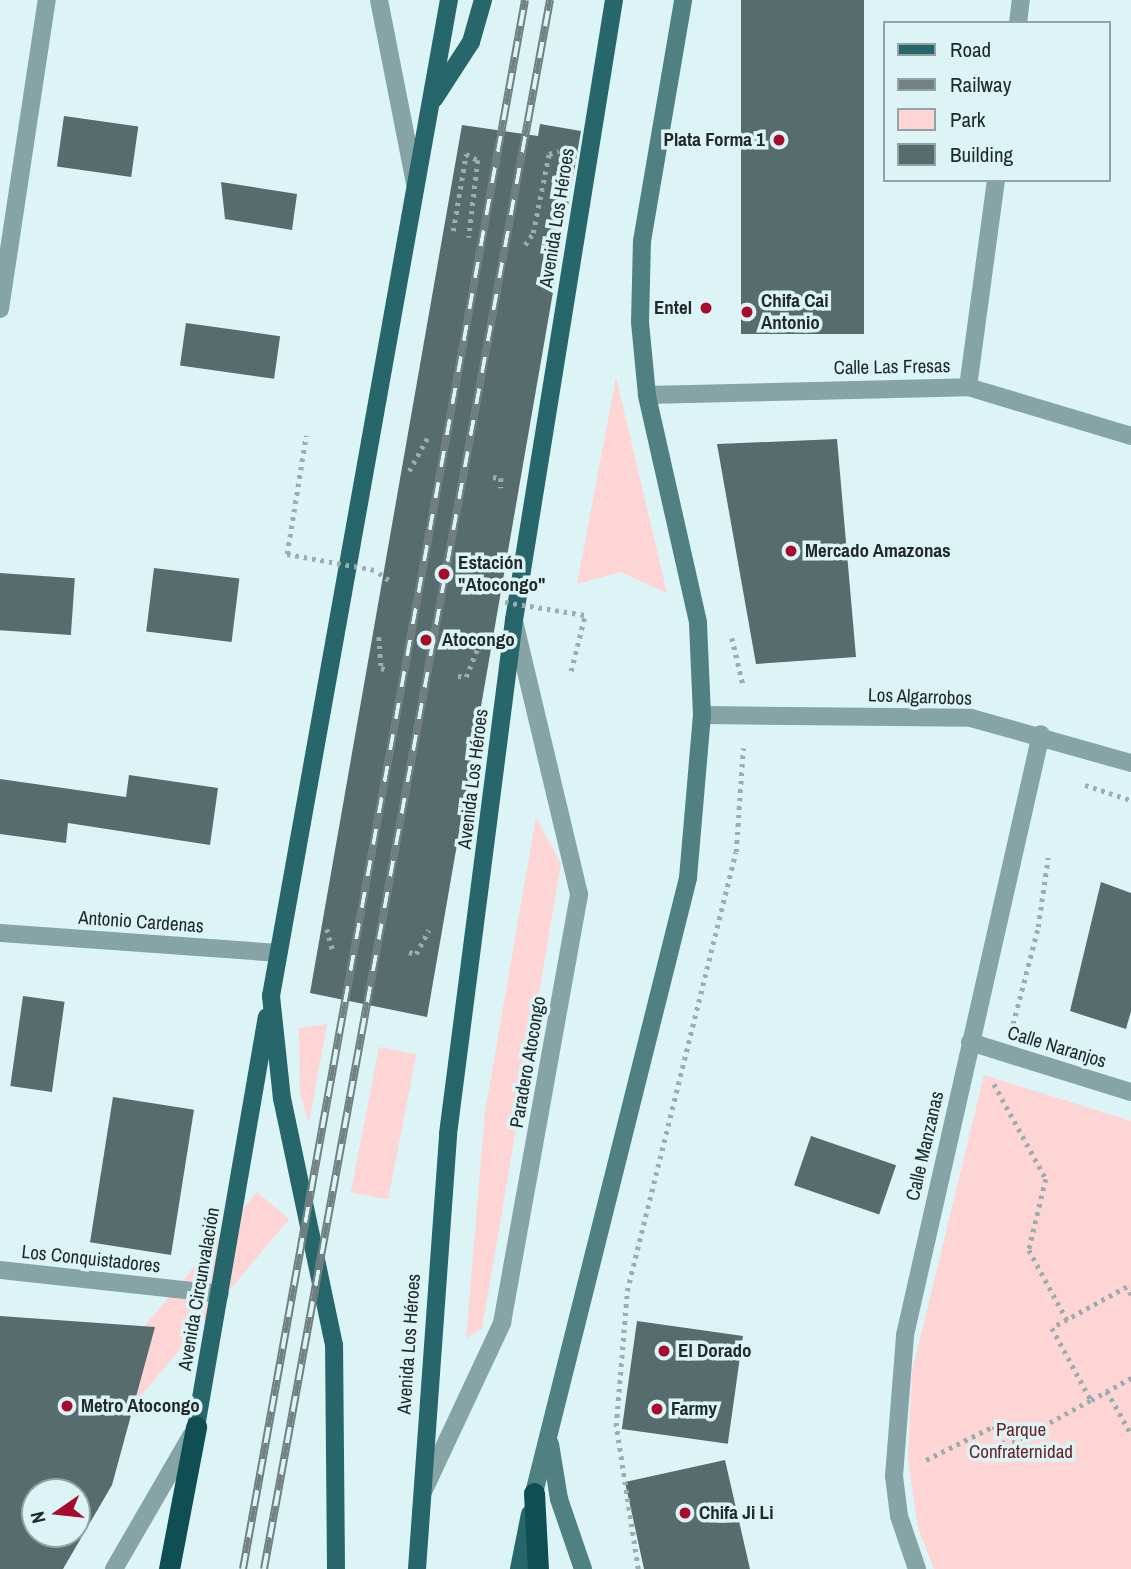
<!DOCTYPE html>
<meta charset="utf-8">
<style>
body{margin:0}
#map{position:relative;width:1131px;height:1569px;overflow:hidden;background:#dcf4f6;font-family:"Archivo Narrow",sans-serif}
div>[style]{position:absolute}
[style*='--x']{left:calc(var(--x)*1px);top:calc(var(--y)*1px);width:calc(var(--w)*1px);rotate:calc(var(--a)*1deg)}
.green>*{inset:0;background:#fcd5d4;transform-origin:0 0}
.building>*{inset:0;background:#566c6d;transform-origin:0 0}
.path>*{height:4.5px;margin-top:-2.25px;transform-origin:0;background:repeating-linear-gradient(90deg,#9badaf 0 3.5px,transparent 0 8.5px)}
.service>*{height:18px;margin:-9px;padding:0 9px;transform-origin:9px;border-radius:9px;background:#86a4a6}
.minor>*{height:18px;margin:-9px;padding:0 9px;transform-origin:9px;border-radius:9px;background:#86a4a6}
.tertiary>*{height:18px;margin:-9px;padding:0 9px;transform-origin:9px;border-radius:9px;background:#86a4a6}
.secondary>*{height:18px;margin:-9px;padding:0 9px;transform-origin:9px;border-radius:9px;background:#518083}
.primary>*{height:18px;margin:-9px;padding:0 9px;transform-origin:9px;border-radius:9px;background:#27666a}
.motorway>*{height:21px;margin:-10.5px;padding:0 10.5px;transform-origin:10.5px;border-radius:10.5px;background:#0f4e52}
.rail>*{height:8px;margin-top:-4px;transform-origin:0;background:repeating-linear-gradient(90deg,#dcf4f6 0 16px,#718182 0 32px);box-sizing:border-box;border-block:2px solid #718182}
.path-bridge>*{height:4.5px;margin-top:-2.25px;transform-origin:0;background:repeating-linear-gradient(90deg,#9badaf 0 3.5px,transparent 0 8.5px)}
.dots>*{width:19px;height:19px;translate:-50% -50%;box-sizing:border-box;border:4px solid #dcf4f6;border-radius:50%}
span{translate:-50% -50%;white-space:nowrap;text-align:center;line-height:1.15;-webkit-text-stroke:7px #dcf4f6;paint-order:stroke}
.poi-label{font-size:19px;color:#212a2b;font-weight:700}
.right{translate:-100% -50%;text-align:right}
.left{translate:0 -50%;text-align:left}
.street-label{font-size:19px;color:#212a2b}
.park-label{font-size:19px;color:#6c2227}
.legend{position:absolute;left:883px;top:21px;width:228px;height:161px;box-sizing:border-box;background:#dcf4f6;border:2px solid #91a3a5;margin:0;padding:9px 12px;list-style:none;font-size:21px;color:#212a2b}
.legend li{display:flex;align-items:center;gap:14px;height:35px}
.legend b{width:35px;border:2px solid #91a3a5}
.north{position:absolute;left:21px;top:1478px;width:70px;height:70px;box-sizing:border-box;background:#dcf4f6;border:2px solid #91a3a5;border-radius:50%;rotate:256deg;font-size:19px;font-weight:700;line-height:28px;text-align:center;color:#212a2b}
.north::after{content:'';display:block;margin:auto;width:24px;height:32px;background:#a60d2c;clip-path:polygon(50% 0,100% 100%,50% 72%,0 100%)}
</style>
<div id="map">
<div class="green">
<div style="clip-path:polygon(616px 377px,667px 593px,620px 572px,577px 584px)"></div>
<div style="clip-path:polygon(536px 817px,561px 864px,482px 1329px,466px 1338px,485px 1112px)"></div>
<div style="clip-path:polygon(327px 1024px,309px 1123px,300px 1094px,299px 1028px)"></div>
<div style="left:379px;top:1047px;width:38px;height:148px;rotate:11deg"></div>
<div style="clip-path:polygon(984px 1075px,1131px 1121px,1131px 1569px,934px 1569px,918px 1528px,908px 1458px,912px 1372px)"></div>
<div style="left:257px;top:1192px;width:42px;height:383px;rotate:40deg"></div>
</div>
<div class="building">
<div style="left:741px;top:0;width:123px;height:334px"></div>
<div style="left:64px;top:116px;width:75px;height:51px;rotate:8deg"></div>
<div style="clip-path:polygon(540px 124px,581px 131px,427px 1017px,310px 993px,462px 125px,538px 136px)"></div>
<div style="clip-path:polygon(221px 182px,297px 194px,292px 230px,225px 219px)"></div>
<div style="left:186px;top:323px;width:95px;height:43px;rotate:8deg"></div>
<div style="clip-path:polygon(837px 439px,856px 657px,756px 664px,717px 444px)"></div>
<div style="left:154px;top:568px;width:86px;height:64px;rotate:7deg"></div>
<div style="left:0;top:573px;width:75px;height:57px;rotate:4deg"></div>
<div style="clip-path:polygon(129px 775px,218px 788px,210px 845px,68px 823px,66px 843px,0 834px,0 779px,126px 797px)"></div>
<div style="clip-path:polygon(1101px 882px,1131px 893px,1131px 1011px,1126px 1029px,1070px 1011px)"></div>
<div style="left:23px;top:996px;width:42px;height:91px;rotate:8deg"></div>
<div style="left:113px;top:1097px;width:82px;height:147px;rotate:9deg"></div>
<div style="left:811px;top:1136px;width:90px;height:52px;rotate:19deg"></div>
<div style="clip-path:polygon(evenodd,0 1316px,155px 1327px,112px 1485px,63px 1569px,0 1569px,0 1316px,35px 1492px,77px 1492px,77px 1534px,35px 1534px,35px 1492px)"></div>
<div style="left:637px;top:1321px;width:107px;height:109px;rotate:8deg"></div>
<div style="clip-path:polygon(725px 1460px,750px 1569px,644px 1569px,625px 1482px)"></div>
</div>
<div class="path">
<div style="--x:453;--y:231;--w:78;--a:-80.4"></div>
<div style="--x:466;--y:154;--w:13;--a:27"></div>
<div style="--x:478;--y:160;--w:78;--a:96.7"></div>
<div style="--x:525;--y:245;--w:14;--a:-56"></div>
<div style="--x:533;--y:233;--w:81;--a:-78.6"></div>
<div style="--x:549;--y:154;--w:10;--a:-17"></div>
<div style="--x:409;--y:471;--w:38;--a:-61"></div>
<div style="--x:493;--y:477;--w:8;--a:7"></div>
<div style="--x:501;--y:478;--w:10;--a:90"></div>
<div style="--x:287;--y:554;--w:120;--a:-80.9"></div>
<div style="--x:379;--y:573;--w:12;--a:35"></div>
<div style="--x:379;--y:637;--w:31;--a:86"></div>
<div style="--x:381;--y:668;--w:4;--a:14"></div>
<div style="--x:732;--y:638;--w:47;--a:76.6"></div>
<div style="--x:571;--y:671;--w:58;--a:-76"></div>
<div style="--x:458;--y:676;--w:8;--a:7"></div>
<div style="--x:466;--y:677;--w:29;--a:-68"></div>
<div style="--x:1085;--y:785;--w:48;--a:18.1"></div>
<div style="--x:327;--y:929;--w:24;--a:75"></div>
<div style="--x:409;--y:952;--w:7;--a:16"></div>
<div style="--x:416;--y:954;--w:27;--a:-62"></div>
<div style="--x:1013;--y:1024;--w:100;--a:-75.5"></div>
<div style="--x:1038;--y:927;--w:70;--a:-81.8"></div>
<div style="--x:994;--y:1084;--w:108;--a:61.3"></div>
<div style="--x:1046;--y:1179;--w:73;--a:103.5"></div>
<div style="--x:1029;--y:1250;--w:80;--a:61.5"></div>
<div style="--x:1131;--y:1295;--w:9;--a:-117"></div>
<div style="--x:1127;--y:1287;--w:85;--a:151.3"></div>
<div style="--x:1052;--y:1328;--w:82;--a:61.6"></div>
<div style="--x:1091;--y:1400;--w:46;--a:-28.8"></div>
<div style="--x:1107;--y:1391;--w:49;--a:60.8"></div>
<div style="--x:926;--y:1460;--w:76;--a:-26.6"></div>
<div style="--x:994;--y:1426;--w:24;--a:62"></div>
<div style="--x:1005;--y:1447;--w:98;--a:-28.7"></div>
<div style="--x:638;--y:1569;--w:145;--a:-98.7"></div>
<div style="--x:616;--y:1426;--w:135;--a:-85.3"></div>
<div style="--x:627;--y:1291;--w:452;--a:-76.1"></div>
<div style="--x:736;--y:852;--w:104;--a:-86.1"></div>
</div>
<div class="service">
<div style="--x:423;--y:1492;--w:187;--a:-64.9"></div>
<div style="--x:502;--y:1323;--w:436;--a:-79.8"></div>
<div style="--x:579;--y:894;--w:281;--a:-103.4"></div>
</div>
<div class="minor">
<div style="--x:1018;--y:23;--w:23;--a:-83"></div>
<div style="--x:0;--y:309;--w:313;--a:-81.4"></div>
<div style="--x:968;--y:387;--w:209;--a:-82.3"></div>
<div style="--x:647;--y:395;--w:321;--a:-1.4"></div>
<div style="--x:968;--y:387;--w:170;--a:16.7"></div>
<div style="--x:702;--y:715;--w:269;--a:0.6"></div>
<div style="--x:971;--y:718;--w:166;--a:15.7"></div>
<div style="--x:0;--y:933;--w:279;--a:4.1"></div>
<div style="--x:970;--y:1042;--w:169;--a:17.3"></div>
<div style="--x:0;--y:1270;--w:221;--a:6.2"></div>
<div style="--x:917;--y:1569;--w:56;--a:-108.8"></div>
<div style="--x:899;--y:1516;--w:40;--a:-97.1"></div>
<div style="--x:894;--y:1476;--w:141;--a:-85.5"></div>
<div style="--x:905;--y:1335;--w:616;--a:-77.25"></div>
</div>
<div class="tertiary">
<div style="--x:379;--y:0;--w:187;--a:78.9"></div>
<div style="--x:114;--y:1569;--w:154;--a:-59.9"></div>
</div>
<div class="secondary">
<div style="--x:550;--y:1444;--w:56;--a:80.7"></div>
<div style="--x:559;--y:1499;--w:74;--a:71.1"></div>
<div style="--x:534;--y:1493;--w:634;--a:-75.94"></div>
<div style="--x:688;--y:878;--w:164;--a:-85.1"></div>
<div style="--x:702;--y:715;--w:93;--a:-92.5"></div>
<div style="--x:698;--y:622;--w:233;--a:-102.7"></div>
<div style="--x:647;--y:395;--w:73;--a:-95.5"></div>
<div style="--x:640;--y:322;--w:81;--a:-88.6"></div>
<div style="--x:642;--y:241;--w:244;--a:-80.3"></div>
</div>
<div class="primary">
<div style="--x:434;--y:99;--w:68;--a:-57"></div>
<div style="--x:471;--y:42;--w:44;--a:-74.1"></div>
<div style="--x:196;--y:1427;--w:416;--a:-80.2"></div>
<div style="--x:336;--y:1569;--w:224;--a:-90.5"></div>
<div style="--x:334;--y:1345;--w:251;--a:-101.9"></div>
<div style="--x:282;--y:1099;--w:104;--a:-96.1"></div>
<div style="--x:271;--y:996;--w:1012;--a:-79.87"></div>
<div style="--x:417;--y:1569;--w:436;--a:-85.9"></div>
<div style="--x:448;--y:1134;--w:518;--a:-82.68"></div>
<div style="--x:514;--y:620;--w:628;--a:-80.84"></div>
<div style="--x:519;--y:1569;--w:56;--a:-78.7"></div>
</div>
<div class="motorway">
<div style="--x:534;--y:1493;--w:76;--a:87"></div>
<div style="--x:169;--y:1569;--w:145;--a:-79.2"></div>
</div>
<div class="rail">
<div style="--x:243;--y:1569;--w:1594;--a:-79.81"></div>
<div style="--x:264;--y:1569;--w:1595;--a:-79.67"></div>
</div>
<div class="path-bridge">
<div style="--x:287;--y:554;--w:89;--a:10.3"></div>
<div style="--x:505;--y:602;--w:81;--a:9.2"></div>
</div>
<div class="dots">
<div style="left:779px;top:140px;background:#a60d2c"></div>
<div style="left:706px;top:308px;background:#a60d2c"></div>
<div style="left:747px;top:312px;background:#a60d2c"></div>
<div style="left:791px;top:551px;background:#a60d2c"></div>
<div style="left:444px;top:574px;background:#a60d2c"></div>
<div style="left:426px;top:640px;background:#a60d2c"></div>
<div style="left:664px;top:1351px;background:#a60d2c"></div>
<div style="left:67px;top:1406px;background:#a60d2c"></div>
<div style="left:657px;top:1409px;background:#a60d2c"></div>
<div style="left:685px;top:1513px;background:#a60d2c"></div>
</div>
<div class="poi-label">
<span class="right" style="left:765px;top:140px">Plata Forma 1</span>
<span class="left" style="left:761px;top:312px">Chifa Cai<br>Antonio</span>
<span class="right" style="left:692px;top:308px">Entel</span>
<span class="left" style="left:805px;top:551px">Mercado Amazonas</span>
<span class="left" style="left:458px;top:574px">Estación<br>"Atocongo"</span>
<span class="left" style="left:442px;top:640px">Atocongo</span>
<span class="left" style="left:678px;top:1351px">El Dorado</span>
<span class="left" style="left:81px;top:1406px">Metro Atocongo</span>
<span class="left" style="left:671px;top:1409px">Farmy</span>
<span class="left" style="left:699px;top:1513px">Chifa Ji Li</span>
</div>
<div class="street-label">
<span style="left:557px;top:218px;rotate:-81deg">Avenida Los Héroes</span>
<span style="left:892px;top:367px;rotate:-1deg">Calle Las Fresas</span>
<span style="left:920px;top:697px;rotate:2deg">Los Algarrobos</span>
<span style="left:473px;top:779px;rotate:-83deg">Avenida Los Héroes</span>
<span style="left:141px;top:922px;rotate:4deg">Antonio Cardenas</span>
<span style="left:1057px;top:1047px;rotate:17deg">Calle Naranjos</span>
<span style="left:528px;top:1062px;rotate:-80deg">Paradero Atocongo</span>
<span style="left:925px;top:1146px;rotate:-77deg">Calle Manzanas</span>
<span style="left:91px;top:1259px;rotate:6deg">Los Conquistadores</span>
<span style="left:199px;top:1289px;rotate:-80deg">Avenida Circunvalación</span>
<span style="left:409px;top:1344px;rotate:-86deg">Avenida Los Héroes</span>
</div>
<div class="park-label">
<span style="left:1021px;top:1441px">Parque<br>Confraternidad</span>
</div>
<ul class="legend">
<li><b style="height:9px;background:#27666a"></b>Road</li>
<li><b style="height:9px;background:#718182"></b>Railway</li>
<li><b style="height:19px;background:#fcd5d4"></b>Park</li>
<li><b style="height:19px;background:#566c6d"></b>Building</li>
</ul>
<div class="north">N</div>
</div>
